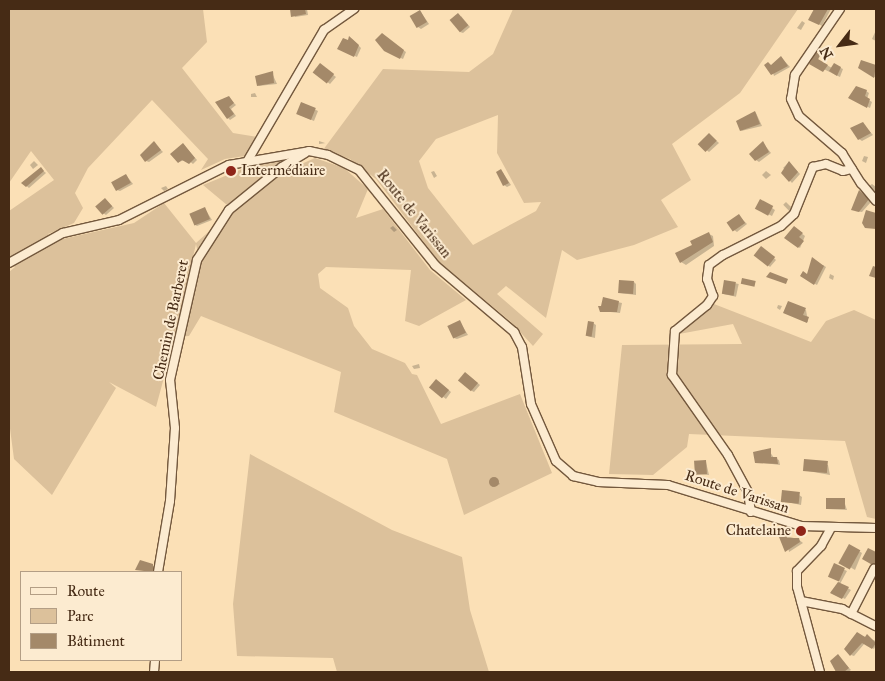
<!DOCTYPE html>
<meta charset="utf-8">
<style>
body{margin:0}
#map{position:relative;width:885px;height:681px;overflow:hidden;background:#fbe0b6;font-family:"IM FELL Great Primer",serif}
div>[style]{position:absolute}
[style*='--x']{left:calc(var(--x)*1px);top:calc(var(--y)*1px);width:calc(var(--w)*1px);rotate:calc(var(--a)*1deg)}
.green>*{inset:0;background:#dcc19b}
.shadow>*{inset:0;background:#0003;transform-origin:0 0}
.building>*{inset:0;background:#a48969;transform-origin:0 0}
.round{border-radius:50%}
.roads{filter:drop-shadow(1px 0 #73583d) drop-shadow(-1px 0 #73583d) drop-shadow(0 1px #73583d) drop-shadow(0 -1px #73583d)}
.minor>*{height:8px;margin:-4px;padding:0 4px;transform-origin:4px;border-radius:4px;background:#fcebd0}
.dots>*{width:14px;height:14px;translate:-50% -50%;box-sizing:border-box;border:2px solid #fcebd0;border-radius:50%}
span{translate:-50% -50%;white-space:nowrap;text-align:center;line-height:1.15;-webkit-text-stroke:4px #fcebd0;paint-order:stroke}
.poi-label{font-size:15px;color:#462b15}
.left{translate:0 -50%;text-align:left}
.right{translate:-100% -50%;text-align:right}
.street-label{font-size:15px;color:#462b15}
.frame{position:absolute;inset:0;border:10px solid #462b15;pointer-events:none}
.legend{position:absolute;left:20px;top:571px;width:162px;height:90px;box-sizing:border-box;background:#fcebd0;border:1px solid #b39e85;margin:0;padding:6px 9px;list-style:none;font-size:15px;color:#462b15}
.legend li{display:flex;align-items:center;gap:10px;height:25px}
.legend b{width:25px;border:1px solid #b39e85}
.north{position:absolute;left:815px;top:20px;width:50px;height:50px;-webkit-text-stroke:4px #fcebd0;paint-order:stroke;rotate:240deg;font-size:14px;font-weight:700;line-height:20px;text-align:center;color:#462b15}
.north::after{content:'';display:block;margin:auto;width:18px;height:22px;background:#462b15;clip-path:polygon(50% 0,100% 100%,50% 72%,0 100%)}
</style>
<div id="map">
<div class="green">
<div style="clip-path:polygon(evenodd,9px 9px,203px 9px,207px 42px,182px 68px,233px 133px,257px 137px,245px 156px,225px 159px,201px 170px,208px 159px,152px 100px,88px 168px,75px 193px,83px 208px,74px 223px,48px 234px,58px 240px,134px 223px,164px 203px,196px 243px,233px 210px,203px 185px,252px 165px,280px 160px,290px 169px,315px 158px,344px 168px,368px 189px,356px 218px,383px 209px,430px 270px,466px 300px,419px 326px,405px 321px,411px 270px,326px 267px,318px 274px,320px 288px,348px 308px,354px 326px,372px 349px,405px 363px,412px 374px,417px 375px,441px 424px,520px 394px,552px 473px,464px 515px,447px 459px,334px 412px,341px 372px,201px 316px,189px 336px,175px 337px,156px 407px,109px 382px,116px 388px,52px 495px,14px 459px,9px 421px,9px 272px,15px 267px,9px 263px,9px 211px,54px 180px,31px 151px,9px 183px,9px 9px,196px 244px,200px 263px,188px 307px,182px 305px,196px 244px)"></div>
<div style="clip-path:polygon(evenodd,513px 9px,798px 9px,740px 93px,672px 144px,691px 180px,661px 200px,678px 227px,634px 245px,577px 260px,562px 250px,546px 318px,506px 286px,497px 294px,543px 334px,533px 346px,510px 321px,439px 262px,376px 179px,350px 159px,323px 150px,383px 69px,469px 72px,493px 54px,513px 9px,498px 115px,497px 153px,524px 203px,541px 202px,536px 211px,473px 245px,428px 188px,419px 161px,436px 139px,498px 115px)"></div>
<div style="clip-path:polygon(714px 304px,811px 342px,826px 321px,854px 310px,876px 320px,876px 519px,867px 517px,845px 441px,689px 434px,687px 447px,653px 475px,609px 474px,622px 345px,742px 344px,733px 324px,679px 334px)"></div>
<div style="clip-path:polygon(250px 454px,392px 530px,462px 557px,470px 610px,489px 672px,337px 672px,333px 658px,237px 656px,233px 604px)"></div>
</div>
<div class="shadow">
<div style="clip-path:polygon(291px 9px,307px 9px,308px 15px,295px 17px)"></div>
<div style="clip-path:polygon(816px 9px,831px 9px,822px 26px,810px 19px)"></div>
<div style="clip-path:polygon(420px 11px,429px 24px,421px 29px,418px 27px)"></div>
<div style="clip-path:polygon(461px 16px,470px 27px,463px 33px,460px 32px)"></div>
<div style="clip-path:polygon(802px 21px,805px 23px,801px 30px,797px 28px)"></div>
<div style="clip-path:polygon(876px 30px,876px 41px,872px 39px)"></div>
<div style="clip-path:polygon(385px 37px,406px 52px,403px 59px,388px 52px)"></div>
<div style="clip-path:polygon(352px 39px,361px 48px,357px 57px,339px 48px)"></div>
<div style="clip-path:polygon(817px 54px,820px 56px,818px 60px,832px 68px,834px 65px,843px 69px,840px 77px,811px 63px)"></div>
<div style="clip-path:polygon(781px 57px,790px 67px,774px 76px,771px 66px)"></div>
<div style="clip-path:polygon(862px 61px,876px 66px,876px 78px,859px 68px)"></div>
<div style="clip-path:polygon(323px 67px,336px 77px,330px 84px,314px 72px)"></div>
<div style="clip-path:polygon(272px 73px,277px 84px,258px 86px)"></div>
<div style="clip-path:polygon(866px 91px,869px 93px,867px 99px,872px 102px,870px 108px,850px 98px)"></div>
<div style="clip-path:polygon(255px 93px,257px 97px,251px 97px,251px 94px)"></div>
<div style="clip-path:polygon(229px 98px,236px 105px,231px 109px,236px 116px,230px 120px,228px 118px)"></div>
<div style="clip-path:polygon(302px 103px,318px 111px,314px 121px,300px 115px)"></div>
<div style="clip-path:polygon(756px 113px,762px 126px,741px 131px,755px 112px)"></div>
<div style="clip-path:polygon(863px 124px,873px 135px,862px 141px,859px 139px)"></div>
<div style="clip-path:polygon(709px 134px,719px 143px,709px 152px,700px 145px)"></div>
<div style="clip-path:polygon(319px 141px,325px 143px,326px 143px,319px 144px)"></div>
<div style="clip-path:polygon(154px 143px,163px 152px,149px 162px,146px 161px)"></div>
<div style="clip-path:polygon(763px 143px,771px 153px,759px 162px,756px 160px)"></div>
<div style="clip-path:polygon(183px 144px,197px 160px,193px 164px,187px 159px,179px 162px)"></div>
<div style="clip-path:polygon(864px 156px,868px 157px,866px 163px,862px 161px)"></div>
<div style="clip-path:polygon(34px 161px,38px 165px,33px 169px,30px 165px)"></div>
<div style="clip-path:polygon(789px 162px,800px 174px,792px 183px,783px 173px,786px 170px,783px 168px)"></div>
<div style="clip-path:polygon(41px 169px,46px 173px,29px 188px,23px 183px)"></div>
<div style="clip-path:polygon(501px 170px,511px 185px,507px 187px,504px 185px)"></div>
<div style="clip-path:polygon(434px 171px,437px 176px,434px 178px,431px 172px)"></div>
<div style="clip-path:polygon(766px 171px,771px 175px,766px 179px,762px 175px)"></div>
<div style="clip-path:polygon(126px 175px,133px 184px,120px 191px,117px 190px)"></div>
<div style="clip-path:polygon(872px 184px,876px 187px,876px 192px,869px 186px)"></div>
<div style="clip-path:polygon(166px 186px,168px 189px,164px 191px,161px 188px)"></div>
<div style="clip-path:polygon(862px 193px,871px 202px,862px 212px,855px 211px)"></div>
<div style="clip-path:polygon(106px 200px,114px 208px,106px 215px,103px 213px)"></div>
<div style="clip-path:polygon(760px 200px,775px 210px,772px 216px,756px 208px)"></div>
<div style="left:786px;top:202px;width:10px;height:4px;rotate:45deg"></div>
<div style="clip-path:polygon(205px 209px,212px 220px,197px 226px,194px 224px)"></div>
<div style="clip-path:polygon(739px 216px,747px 224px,737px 232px,734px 230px)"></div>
<div style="clip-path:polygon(393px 226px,397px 230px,394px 232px,390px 228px)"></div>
<div style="clip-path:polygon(797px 230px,805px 236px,800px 248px,786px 238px)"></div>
<div style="clip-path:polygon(709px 234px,713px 236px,714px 246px,686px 265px,681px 262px,677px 254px,694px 246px)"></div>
<div style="clip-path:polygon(764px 249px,776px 260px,770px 267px,768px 265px)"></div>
<div style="clip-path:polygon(823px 265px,826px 267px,817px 285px,801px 276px,808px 276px)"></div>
<div style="clip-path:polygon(830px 274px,834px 276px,833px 280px,829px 278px)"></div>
<div style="left:725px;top:281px;width:14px;height:13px;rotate:12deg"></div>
<div style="clip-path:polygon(634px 282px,636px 284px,636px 295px,620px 293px)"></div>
<div style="clip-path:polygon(604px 299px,622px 303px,620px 313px,601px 311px)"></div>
<div style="clip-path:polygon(778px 305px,782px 306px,780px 310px,777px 308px)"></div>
<div style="clip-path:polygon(795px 305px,806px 310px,808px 322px,788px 314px)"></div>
<div style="clip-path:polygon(460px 322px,468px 335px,457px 339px,454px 338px)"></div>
<div style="clip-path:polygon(593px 323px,596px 325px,595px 338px,587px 336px)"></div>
<div style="clip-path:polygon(419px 364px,420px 368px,414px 369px,412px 366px)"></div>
<div style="clip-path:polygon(468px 375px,480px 385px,474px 392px,472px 391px)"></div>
<div style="clip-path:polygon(439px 382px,451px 392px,446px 399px,430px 387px)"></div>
<div style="clip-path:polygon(770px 452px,774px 458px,779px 460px,780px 465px,756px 462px)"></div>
<div style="clip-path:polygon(706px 462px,709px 475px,696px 474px)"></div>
<div style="clip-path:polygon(805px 462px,828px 465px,830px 475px,808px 471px)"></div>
<div style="clip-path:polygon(494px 478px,500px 484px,492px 487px,490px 482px)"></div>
<div style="clip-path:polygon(799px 495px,802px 497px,801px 505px,782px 501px)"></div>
<div style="clip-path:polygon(844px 501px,847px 510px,827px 509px)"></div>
<div style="clip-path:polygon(786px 536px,798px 539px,803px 543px,789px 552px)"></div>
<div style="clip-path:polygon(850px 546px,862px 553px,855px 570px,845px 564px)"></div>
<div style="clip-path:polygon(152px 565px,157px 568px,156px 572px,137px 569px)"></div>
<div style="clip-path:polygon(834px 565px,847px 571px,840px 584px,851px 590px,845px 599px,831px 592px,840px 581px,829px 576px)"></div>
<div style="clip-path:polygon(857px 634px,876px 641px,876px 645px,874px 649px,865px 643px,854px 656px,851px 655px)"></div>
<div style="clip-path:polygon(838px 656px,851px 670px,848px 672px,835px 669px)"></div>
</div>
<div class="building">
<div style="clip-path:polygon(290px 9px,305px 9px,306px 14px,291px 17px)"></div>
<div style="clip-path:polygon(814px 9px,828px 9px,819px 25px,808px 20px)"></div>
<div style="left:420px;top:10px;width:14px;height:12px;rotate:60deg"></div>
<div style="left:458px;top:13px;width:16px;height:11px;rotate:50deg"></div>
<div style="clip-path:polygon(382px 33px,404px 50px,400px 59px,384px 51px,375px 40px)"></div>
<div style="clip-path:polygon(349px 36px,359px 45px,354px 57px,337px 49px,343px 38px,348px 40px)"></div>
<div style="clip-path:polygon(816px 52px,820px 55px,818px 59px,828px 65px,823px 72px,809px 64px)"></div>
<div style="clip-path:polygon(781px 56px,788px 66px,771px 75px,764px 65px,768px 62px,771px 65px)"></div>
<div style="clip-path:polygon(861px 60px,876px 65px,874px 78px,858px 68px)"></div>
<div style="left:320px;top:63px;width:18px;height:12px;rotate:38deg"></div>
<div style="clip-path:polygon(834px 63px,841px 67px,837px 76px,829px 71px)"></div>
<div style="clip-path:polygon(273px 71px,274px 83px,257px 86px,255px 76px)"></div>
<div style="clip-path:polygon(856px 86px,867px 90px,865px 96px,870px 99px,867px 108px,848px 98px)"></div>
<div style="clip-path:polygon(229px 96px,234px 103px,229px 107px,234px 114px,227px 119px,215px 102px)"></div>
<div style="left:301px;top:102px;width:16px;height:13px;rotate:22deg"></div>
<div style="clip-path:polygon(755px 111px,760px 124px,740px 131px,736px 121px)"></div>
<div style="clip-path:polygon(863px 122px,871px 133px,858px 140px,850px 128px)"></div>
<div style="left:709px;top:133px;width:11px;height:16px;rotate:45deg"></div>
<div style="clip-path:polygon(154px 141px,161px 150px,145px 162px,140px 155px)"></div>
<div style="clip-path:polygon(763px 141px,769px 152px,755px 161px,749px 154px)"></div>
<div style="clip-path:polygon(183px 143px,195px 158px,189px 164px,182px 160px,178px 163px,170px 154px)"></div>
<div style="clip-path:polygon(789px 161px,798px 172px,789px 182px,781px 173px)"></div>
<div style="clip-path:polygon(41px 167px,44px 171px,26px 187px,21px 183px)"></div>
<div style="clip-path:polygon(501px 169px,509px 183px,503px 186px,496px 172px)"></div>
<div style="left:126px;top:174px;width:10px;height:17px;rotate:61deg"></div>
<div style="clip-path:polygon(859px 190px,869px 199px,859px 212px,851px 210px)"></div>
<div style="left:105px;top:198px;width:11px;height:13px;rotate:49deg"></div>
<div style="left:760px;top:199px;width:15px;height:11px;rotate:28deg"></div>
<div style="left:205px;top:207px;width:13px;height:17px;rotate:67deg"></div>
<div style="clip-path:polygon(866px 210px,876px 213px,876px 229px,865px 228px,862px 223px)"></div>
<div style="left:739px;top:214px;width:11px;height:15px;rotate:56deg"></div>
<div style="clip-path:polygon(794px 226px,803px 233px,799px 237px,804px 241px,798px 248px,784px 238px)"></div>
<div style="clip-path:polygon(709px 232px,713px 242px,680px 263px,675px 253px,692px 245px,690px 241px)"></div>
<div style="left:761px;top:246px;width:18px;height:12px;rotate:38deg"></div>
<div style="clip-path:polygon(812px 257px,824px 266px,814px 285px,800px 276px,803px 271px,807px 274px)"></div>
<div style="clip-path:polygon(873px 266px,876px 267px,876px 278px,869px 276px)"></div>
<div style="clip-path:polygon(770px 272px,788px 279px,786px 284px,766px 277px)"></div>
<div style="left:742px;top:278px;width:14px;height:6px;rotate:12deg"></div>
<div style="left:619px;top:280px;width:15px;height:13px;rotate:4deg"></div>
<div style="left:724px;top:280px;width:12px;height:14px;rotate:9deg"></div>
<div style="clip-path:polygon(603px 297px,619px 301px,617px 312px,600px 312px,598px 306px,601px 306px)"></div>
<div style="clip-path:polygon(788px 301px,806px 308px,803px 315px,809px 317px,807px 323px,783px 313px)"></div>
<div style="left:460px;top:320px;width:14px;height:14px;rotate:65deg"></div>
<div style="left:588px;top:321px;width:6px;height:15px;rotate:9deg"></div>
<div style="left:465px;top:372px;width:17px;height:11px;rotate:40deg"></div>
<div style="left:436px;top:379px;width:17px;height:11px;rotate:40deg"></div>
<div style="clip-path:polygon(771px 448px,771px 457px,777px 457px,778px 464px,755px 463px,753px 452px)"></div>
<div style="left:804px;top:459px;width:24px;height:12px;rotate:5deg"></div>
<div style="left:706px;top:460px;width:14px;height:12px;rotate:86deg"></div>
<div class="round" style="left:489px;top:477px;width:10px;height:10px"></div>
<div style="left:782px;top:490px;width:18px;height:12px;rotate:6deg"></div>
<div style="left:826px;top:498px;width:19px;height:11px"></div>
<div style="clip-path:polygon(786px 534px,787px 538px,799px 538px,800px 542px,785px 552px,779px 537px)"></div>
<div style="left:849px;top:544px;width:13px;height:22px;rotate:29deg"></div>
<div style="clip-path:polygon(868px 548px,876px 552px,876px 567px,862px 559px)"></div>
<div style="clip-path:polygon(140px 560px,153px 564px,153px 572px,135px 570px)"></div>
<div style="left:834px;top:563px;width:12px;height:15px;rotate:24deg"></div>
<div style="clip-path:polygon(838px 582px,849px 587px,842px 599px,830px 593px)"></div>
<div style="clip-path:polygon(857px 632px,865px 637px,867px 634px,876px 643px,872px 649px,862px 643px,850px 656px,844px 649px)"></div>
<div style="clip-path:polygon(838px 654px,849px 668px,844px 672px,836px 672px,830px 661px)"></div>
</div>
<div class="roads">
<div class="minor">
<div style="--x:840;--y:9;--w:80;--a:124.3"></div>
<div style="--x:795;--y:75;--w:24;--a:99"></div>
<div style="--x:791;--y:99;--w:19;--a:65"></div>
<div style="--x:799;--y:116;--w:57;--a:40.7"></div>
<div style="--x:842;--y:153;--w:36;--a:58"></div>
<div style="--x:861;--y:183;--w:23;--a:50"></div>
<div style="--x:248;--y:160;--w:151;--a:-59.7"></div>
<div style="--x:324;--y:30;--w:37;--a:-35"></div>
<div style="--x:9;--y:263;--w:62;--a:-29.1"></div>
<div style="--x:63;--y:233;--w:57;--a:-13.1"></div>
<div style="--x:119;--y:220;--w:123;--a:-26.6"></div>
<div style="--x:229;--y:165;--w:81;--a:-9.9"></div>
<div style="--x:309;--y:151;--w:19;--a:12"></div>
<div style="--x:328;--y:155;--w:34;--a:26"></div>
<div style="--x:359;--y:170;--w:122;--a:51.3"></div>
<div style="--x:435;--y:265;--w:104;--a:40.3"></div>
<div style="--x:514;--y:332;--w:17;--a:62"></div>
<div style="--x:522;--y:347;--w:58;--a:81"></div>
<div style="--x:531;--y:404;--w:62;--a:66.3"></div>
<div style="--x:556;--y:461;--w:23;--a:41"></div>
<div style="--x:573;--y:476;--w:26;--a:13"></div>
<div style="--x:598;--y:482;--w:70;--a:2.5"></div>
<div style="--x:668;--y:485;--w:139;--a:17.1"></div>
<div style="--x:801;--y:526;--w:75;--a:1.5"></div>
<div style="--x:751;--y:512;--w:20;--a:-99"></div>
<div style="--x:748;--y:492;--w:42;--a:-118.4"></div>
<div style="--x:728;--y:455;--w:98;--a:-125"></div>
<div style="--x:672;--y:375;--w:44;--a:-86.1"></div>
<div style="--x:675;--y:331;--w:41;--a:-39.1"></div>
<div style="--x:707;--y:305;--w:11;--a:-56"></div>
<div style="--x:713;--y:296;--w:18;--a:-109"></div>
<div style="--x:707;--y:279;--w:14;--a:-82"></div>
<div style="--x:709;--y:265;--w:17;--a:-36"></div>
<div style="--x:723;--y:255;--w:65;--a:-26.6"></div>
<div style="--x:781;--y:226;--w:18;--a:-43"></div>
<div style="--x:794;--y:214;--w:51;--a:-68"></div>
<div style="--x:813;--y:167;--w:13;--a:-13"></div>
<div style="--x:826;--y:164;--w:18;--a:22"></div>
<div style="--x:843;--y:171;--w:9;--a:-13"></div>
<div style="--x:158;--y:572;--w:72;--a:-80.4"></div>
<div style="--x:170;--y:501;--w:73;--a:-86.1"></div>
<div style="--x:175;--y:428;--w:48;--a:-95.9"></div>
<div style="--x:170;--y:380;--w:123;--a:-77.3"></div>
<div style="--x:197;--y:260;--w:59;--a:-57.4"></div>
<div style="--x:229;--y:210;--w:68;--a:-39.1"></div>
<div style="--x:282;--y:167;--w:27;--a:-31"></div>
<div style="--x:801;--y:601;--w:42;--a:11"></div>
<div style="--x:842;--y:609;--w:38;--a:27"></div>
<div style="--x:851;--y:614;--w:51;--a:-62.9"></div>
<div style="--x:154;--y:672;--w:12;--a:-85"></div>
<div style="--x:820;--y:672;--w:88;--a:-105.1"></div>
<div style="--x:797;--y:587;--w:16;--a:-90"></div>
<div style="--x:797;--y:571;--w:35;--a:-46"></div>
<div style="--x:821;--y:546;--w:21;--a:-61"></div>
</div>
</div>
<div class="dots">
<div style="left:231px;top:171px;background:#8f2418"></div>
<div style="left:801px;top:531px;background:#8f2418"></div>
</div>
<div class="poi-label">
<span class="left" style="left:241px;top:171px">Intermédiaire</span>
<span class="right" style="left:791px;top:531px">Chatelaine</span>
</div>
<div class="street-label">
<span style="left:414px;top:214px;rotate:51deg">Route de Varissan</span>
<span style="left:171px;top:320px;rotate:-78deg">Chemin de Barberet</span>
<span style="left:737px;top:492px;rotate:18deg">Route de Varissan</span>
</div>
<div class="frame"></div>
<ul class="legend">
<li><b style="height:6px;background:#fcebd0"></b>Route</li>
<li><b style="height:14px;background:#dcc19b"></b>Parc</li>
<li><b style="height:14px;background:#a48969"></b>Bâtiment</li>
</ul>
<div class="north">N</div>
</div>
